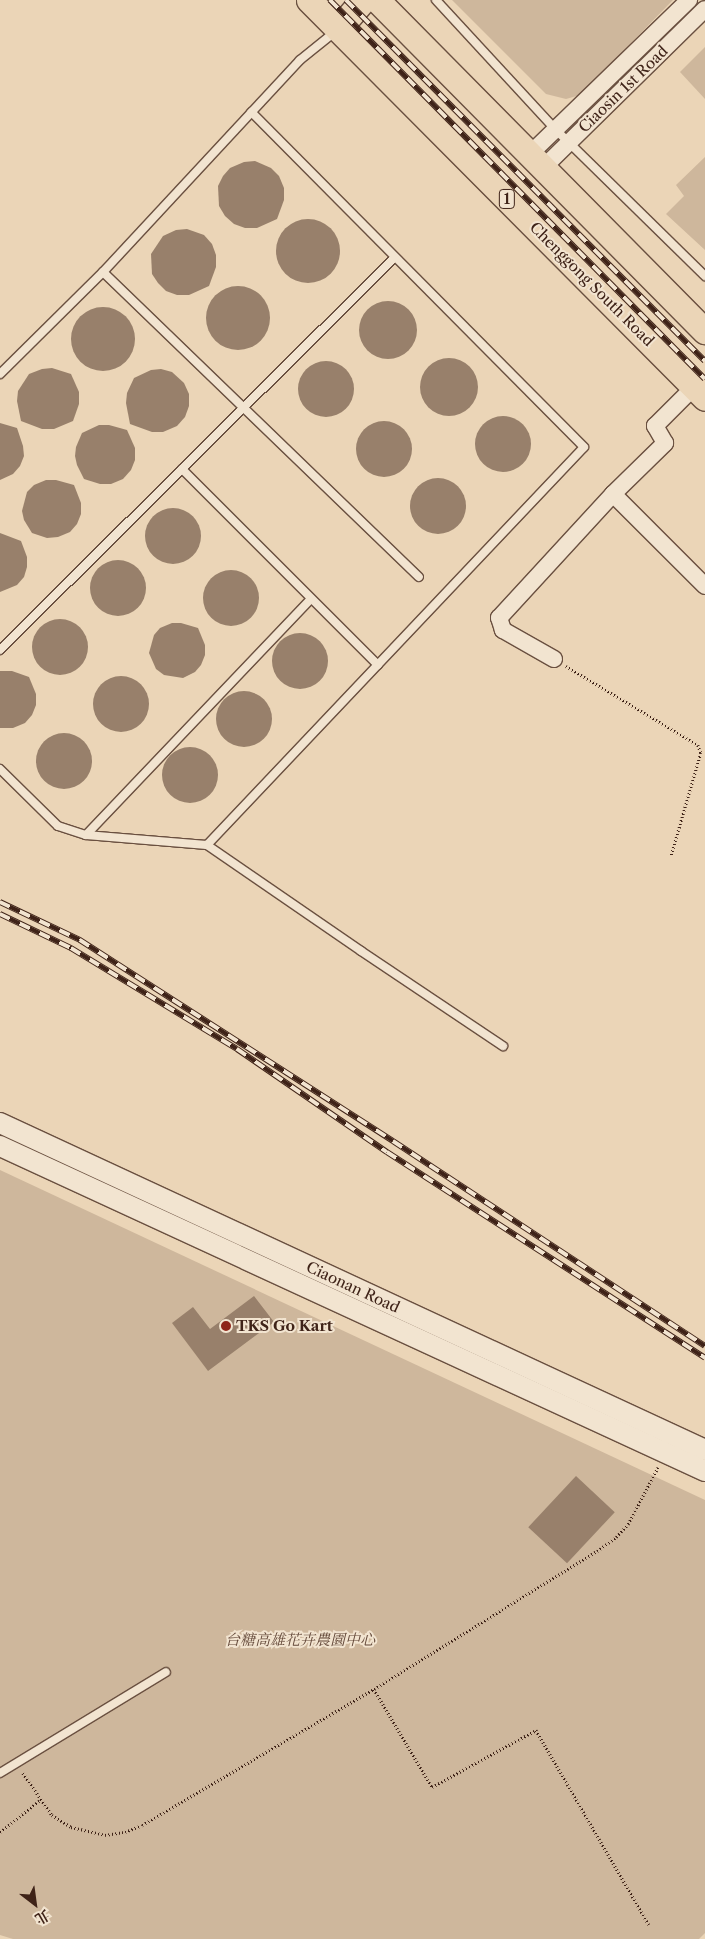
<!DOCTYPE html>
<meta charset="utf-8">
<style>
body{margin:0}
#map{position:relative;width:705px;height:1939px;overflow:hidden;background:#ebd5b7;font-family:"Libre Caslon Text","Noto Serif TC",serif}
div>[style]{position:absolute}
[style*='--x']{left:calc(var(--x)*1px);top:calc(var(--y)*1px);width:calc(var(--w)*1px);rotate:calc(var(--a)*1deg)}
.green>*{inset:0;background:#ceb79c}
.building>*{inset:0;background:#98806b;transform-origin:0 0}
.round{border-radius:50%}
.path>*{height:2.5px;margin-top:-1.25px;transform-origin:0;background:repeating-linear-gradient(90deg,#3f2318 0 1px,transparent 0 3.5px)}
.roads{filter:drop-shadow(1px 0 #6a5040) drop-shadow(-1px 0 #6a5040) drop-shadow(0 1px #6a5040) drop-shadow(0 -1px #6a5040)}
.service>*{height:8px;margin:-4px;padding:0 4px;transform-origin:4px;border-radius:4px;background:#f2e4d0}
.minor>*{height:16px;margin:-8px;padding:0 8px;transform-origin:8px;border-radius:8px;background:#f2e4d0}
.tertiary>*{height:20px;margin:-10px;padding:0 10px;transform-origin:10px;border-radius:10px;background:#f2e4d0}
.primary>*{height:25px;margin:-12.5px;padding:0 12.5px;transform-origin:12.5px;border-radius:12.5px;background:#ebd5b7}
.rail>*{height:5.5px;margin-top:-2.75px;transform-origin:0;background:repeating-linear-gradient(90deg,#f2e4d0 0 11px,#3f2318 0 22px);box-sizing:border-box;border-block:1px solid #3f2318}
.dots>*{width:14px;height:14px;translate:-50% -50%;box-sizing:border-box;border:2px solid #f2e4d0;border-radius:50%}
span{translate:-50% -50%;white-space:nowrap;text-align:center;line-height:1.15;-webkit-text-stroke:4px #f2e4d0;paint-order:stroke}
.shield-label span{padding:1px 4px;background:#f2e4d0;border:1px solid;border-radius:4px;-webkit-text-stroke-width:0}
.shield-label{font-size:14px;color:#3f2318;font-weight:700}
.street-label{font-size:15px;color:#3f2318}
.poi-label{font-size:15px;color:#3f2318;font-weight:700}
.left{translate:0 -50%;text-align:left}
.park-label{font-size:15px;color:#634839;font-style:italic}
.north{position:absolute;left:10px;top:1879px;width:50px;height:50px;-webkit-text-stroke:4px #f2e4d0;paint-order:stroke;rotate:150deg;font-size:14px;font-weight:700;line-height:20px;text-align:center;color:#3f2318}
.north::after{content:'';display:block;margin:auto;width:18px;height:22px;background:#3f2318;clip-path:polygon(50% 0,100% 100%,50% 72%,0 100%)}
</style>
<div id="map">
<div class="green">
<div style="clip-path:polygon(452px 0,673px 0,580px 95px,566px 99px,546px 94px)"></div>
<div style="clip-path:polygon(705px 47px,705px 99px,680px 72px)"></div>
<div style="clip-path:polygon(705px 157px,705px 250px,666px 214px,684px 196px,676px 185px)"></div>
<div style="clip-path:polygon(0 1170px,705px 1500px,705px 1933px,699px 1939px,13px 1939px,0 1935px)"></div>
</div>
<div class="building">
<div style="clip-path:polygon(255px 161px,271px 168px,279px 176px,284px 188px,284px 200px,277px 219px,257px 228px,245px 228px,234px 224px,225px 216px,219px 206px,218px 186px,223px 176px,230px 168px,244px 162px)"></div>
<div class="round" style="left:276px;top:219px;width:64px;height:64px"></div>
<div style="clip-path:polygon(187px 229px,204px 235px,212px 244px,216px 255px,216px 267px,209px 286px,189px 295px,177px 295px,166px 291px,158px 283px,152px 274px,151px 254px,163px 236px,176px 230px)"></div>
<div class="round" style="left:206px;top:286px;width:64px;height:64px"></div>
<div class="round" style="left:359px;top:301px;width:58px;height:58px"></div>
<div class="round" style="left:71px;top:307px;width:64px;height:64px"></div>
<div class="round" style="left:420px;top:358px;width:58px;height:58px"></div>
<div class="round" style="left:298px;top:361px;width:56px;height:56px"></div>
<div style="clip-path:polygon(52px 368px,71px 374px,79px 392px,79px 404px,73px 421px,54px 429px,42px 429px,21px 421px,17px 401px,18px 391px,29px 374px,42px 369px)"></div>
<div style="clip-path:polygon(161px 369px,172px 372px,184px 383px,189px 394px,189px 406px,185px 417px,177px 426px,163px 432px,152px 432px,130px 424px,126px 403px,127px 393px,134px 378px,151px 370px)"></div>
<div class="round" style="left:475px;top:416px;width:56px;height:56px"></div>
<div class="round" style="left:356px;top:421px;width:56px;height:56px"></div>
<div style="clip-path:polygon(0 423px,17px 428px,23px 446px,24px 456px,20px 466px,13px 474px,0 480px)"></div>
<div style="clip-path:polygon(99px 425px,109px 425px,127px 430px,135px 448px,135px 460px,131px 470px,123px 479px,111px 484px,100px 484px,84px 479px,77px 465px,75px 456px,76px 447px,82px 433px)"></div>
<div class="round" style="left:410px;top:478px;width:56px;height:56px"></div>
<div style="clip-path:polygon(46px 480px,56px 480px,74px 485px,81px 503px,81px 514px,77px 524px,70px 532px,58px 537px,47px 538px,32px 533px,24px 520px,22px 511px,27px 492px,34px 485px)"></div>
<div class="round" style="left:145px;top:508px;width:56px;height:56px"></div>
<div style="clip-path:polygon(0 533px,21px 541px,27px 557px,27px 567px,24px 577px,17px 585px,0 592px)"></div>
<div class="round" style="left:90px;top:560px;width:56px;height:56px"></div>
<div class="round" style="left:203px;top:570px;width:56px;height:56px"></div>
<div class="round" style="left:32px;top:619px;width:56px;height:56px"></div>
<div style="clip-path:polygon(172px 623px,181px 623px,198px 628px,205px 645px,205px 655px,201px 665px,195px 672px,183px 678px,164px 675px,156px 669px,149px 653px,154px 635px,160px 628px)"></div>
<div class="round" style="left:272px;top:633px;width:56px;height:56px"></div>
<div style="clip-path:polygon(0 671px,12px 671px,29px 677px,36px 694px,36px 705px,32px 715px,25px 723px,13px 728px,0 728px)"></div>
<div class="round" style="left:93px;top:676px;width:56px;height:56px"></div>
<div class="round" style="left:216px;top:691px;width:56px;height:56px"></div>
<div class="round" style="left:36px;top:733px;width:56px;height:56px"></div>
<div class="round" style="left:162px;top:747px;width:56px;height:56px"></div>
<div style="clip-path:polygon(254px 1296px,274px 1322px,208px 1371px,172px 1323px,193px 1307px,210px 1329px)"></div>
<div style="left:576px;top:1476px;width:53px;height:70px;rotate:43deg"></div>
</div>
<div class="path">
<div style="--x:566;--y:666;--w:154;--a:30.9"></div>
<div style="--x:698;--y:745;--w:9;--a:69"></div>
<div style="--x:701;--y:753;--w:108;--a:106.1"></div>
<div style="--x:374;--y:1689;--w:114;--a:59.4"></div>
<div style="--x:432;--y:1787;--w:119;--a:-28.7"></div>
<div style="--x:536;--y:1730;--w:225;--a:59.9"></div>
<div style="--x:23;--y:1773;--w:51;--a:55.4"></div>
<div style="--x:52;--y:1815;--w:22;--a:32"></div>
<div style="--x:71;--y:1827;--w:35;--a:13"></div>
<div style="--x:105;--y:1835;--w:20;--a:-9"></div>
<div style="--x:125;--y:1832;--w:18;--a:-22"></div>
<div style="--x:142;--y:1825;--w:269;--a:-30.4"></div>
<div style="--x:374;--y:1689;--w:262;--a:-31.8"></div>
<div style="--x:597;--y:1551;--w:24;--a:-36"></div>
<div style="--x:616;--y:1537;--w:18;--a:-47"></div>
<div style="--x:628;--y:1524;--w:64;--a:-62.2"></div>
<div style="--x:0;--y:1832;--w:51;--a:-38.7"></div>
</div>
<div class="roads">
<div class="service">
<div style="--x:436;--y:0;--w:177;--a:47.3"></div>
<div style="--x:556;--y:130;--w:209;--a:44.4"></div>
<div style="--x:103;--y:272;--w:439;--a:44"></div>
<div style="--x:0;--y:374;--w:145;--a:-44.7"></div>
<div style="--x:103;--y:272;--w:289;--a:-47.1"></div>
<div style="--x:300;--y:60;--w:46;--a:-38.9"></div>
<div style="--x:182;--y:469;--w:277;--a:45"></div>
<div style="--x:0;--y:650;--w:557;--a:-44.85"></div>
<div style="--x:0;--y:769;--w:81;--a:44.5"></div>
<div style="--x:58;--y:826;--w:29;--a:18"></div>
<div style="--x:86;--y:835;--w:121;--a:4.7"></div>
<div style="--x:207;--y:845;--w:187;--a:34.5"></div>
<div style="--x:361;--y:951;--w:171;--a:33.8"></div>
<div style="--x:86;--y:835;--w:326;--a:-46.4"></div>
<div style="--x:207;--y:845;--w:548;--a:-46.55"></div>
<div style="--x:584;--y:447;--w:472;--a:-134.8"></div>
<div style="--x:0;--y:1773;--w:194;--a:-31.3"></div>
</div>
<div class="minor">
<div style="--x:529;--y:155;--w:223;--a:-44.1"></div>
<div style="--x:542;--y:169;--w:228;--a:-44.5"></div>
<div style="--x:613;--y:494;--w:130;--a:45"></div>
<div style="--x:554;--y:659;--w:59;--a:-150.4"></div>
<div style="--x:503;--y:630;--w:13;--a:-108"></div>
<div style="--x:499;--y:618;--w:168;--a:-47.4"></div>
<div style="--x:613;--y:494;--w:73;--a:-44.4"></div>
<div style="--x:665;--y:443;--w:20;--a:-120"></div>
<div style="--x:655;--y:426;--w:55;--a:-45"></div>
</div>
<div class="tertiary">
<div style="--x:0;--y:1123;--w:777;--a:24.88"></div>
<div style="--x:0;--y:1146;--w:776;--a:24.75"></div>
</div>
<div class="primary">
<div style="--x:309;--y:0;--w:561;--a:45.14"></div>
<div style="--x:377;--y:0;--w:466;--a:45.3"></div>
<div style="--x:338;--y:29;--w:38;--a:-49"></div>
</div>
</div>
<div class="rail">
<div style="--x:330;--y:0;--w:533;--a:45.3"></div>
<div style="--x:346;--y:0;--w:509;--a:45.16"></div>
<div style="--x:0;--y:902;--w:89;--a:25.4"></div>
<div style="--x:80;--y:940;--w:372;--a:32.7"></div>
<div style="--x:393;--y:1141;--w:373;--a:33.3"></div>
<div style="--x:0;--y:914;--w:79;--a:25.6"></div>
<div style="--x:71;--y:948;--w:194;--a:31.3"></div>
<div style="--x:237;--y:1049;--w:182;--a:34.5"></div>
<div style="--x:387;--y:1152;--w:379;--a:32.9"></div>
</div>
<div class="dots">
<div style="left:226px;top:1326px;background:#8f2418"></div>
</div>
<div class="shield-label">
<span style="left:507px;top:199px">1</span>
</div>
<div class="street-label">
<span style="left:623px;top:89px;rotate:-44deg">Ciaosin 1st Road</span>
<span style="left:592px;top:284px;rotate:45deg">Chenggong South Road</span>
<span style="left:353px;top:1287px;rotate:25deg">Ciaonan Road</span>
</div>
<div class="poi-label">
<span class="left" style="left:236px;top:1326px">TKS Go Kart</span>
</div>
<div class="park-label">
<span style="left:300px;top:1640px">台糖高雄花卉農園中心</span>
</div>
<div class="north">北</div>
</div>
